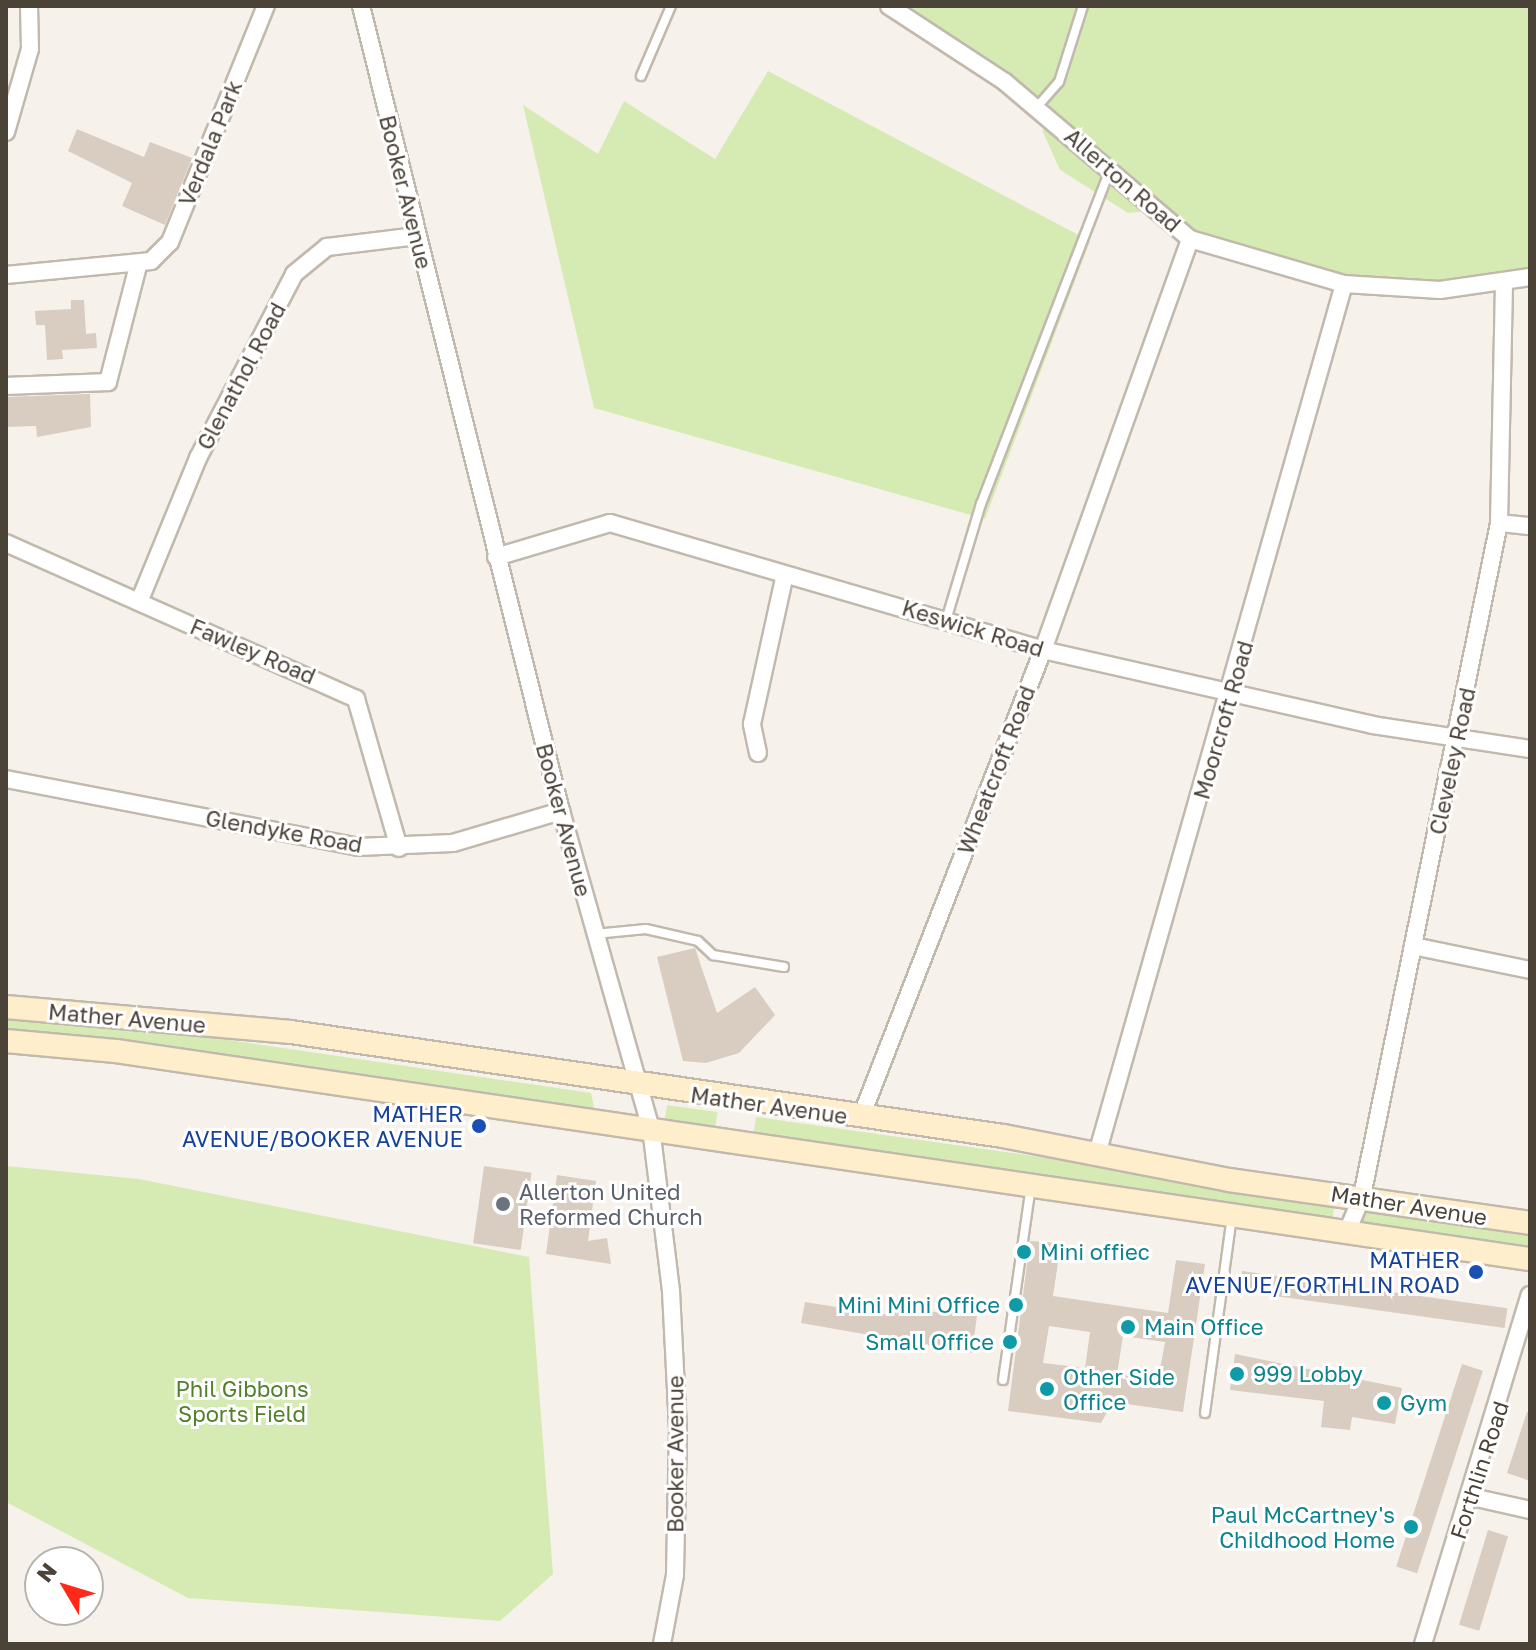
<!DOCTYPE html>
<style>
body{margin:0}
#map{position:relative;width:1536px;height:1650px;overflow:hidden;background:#f6f2eb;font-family:"Golos Text",sans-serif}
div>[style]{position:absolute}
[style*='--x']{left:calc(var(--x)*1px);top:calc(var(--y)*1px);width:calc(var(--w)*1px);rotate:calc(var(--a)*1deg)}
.green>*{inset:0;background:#d6ebb3;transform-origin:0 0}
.building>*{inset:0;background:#d8cdc0;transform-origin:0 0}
.roads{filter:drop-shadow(2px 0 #c2b9ad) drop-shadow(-2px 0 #c2b9ad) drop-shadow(0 2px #c2b9ad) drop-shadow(0 -2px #c2b9ad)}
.lane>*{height:8px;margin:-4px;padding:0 4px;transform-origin:4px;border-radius:4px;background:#fff}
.street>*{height:16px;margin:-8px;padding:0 8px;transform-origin:8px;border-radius:8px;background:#fff}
.secondary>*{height:22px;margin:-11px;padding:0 11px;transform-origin:11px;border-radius:11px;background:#fec}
.dots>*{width:22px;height:22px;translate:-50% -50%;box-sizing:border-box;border:4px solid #fff;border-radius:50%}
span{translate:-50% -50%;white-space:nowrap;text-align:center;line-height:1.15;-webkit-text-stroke:6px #fff;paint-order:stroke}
.street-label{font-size:22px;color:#4b4238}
.transit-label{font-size:22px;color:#164399}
.right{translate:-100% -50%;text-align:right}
.worship-label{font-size:22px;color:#5b616d}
.left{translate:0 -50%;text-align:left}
.culture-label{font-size:22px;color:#0d838f}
.park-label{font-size:22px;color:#508028}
.frame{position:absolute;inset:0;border:8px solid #4b4238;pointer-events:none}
.north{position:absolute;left:24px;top:1546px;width:80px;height:80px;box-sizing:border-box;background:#fff;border:2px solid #b7b3af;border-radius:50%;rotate:308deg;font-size:22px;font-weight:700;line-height:32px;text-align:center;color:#4b4238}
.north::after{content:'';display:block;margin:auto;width:28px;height:36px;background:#ff2919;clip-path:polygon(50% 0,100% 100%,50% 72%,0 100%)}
</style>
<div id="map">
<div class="green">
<div style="clip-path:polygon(908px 6px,1530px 6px,1530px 277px,1344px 284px,1190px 239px,1158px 210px,1128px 213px,1060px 170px,1042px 130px,1058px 125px,980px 53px)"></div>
<div style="clip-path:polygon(768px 71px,1090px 241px,985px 519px,594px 408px,523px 105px,598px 154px,624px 101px,715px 159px)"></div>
<div style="clip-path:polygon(6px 1017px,174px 1032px,591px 1093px,596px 1116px,6px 1039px)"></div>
<div style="left:667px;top:1105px;width:51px;height:23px;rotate:8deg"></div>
<div style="left:756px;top:1117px;width:585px;height:22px;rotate:8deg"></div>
<div style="clip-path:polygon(6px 1166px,139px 1179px,529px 1257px,553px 1574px,500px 1621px,188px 1598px,6px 1502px)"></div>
<div style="left:1362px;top:1206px;width:170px;height:22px;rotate:8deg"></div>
</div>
<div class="building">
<div style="clip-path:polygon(77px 129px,144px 157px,150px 142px,192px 158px,165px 225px,122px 206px,132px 183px,68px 151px)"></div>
<div style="clip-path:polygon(71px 300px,84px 300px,86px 334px,96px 333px,97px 348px,62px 350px,63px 359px,47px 360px,45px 325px,36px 325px,35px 311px,71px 309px)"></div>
<div style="clip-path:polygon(90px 394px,91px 427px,37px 437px,36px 426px,6px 427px,6px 397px)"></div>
<div style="clip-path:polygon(695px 948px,717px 1013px,755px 987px,775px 1015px,739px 1053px,706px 1063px,683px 1061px,657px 957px)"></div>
<div style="left:484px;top:1166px;width:48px;height:78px;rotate:8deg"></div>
<div style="clip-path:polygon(557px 1175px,596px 1181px,588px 1241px,607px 1238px,611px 1264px,546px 1254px)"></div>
<div style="clip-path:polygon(evenodd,1030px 1241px,1061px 1243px,1053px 1296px,1168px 1313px,1176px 1260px,1205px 1264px,1183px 1412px,1113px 1402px,1101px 1423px,1008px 1411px,1030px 1241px,1049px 1326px,1090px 1332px,1085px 1368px,1043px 1363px,1049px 1326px,1030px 1241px,1123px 1336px,1165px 1342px,1158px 1380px,1117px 1374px,1123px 1336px)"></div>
<div style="left:1242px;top:1271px;width:268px;height:20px;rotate:8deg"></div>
<div style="clip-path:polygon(805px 1302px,894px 1316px,895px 1308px,977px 1316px,972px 1353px,801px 1323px)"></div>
<div style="clip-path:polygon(1235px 1354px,1402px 1388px,1395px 1424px,1352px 1417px,1350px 1430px,1321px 1427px,1324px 1401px,1230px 1390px)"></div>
<div style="left:1462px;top:1364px;width:22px;height:213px;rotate:18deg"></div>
<div style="clip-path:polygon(1527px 1412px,1530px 1413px,1530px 1481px,1507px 1473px)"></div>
<div style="left:1488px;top:1530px;width:21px;height:99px;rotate:17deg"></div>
</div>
<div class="roads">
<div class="lane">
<div style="--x:641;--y:76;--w:76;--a:-66.8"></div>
<div style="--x:1037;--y:107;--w:33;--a:-49"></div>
<div style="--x:1059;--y:82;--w:80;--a:-72.5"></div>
<div style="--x:947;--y:617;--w:118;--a:-73.3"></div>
<div style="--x:981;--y:504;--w:356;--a:-68.9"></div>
<div style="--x:595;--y:934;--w:51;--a:-5.6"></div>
<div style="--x:646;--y:929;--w:53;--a:13"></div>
<div style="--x:698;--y:941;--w:21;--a:43"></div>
<div style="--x:713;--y:955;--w:72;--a:9.6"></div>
<div style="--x:1003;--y:1380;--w:196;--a:-81.8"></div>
<div style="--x:1205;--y:1413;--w:199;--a:-82.2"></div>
</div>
<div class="street">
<div style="--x:361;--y:6;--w:829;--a:76.05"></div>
<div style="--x:561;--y:811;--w:330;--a:74.2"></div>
<div style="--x:651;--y:1128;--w:164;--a:83"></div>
<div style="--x:671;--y:1291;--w:139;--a:87.1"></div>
<div style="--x:678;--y:1430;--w:145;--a:91.2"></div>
<div style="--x:675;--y:1575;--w:70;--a:100.7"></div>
<div style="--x:889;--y:6;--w:139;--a:33.2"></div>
<div style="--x:1005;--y:82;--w:243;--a:40.3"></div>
<div style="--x:1190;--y:239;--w:160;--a:16.3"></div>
<div style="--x:1344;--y:284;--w:96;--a:3.6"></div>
<div style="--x:1440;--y:290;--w:91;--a:-8.2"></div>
<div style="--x:6;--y:132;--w:86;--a:-73.9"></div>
<div style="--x:30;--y:49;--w:43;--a:-91.3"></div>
<div style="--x:6;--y:275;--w:146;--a:-5.5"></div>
<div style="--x:151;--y:261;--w:27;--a:-45"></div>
<div style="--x:170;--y:242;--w:255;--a:-67.9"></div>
<div style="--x:6;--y:386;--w:102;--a:-2.2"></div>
<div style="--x:108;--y:382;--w:120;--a:-75.5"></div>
<div style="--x:1499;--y:523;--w:31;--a:6"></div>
<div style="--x:6;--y:543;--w:383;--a:24"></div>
<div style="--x:356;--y:699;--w:155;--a:73.9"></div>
<div style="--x:496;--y:557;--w:119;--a:-16.6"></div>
<div style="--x:610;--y:523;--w:451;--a:16.3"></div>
<div style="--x:1043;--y:650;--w:338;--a:12.8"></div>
<div style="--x:1373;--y:725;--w:159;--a:8.7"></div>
<div style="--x:139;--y:602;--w:156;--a:-67.7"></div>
<div style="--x:198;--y:458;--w:208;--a:-62.4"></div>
<div style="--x:294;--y:274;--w:43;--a:-39.3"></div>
<div style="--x:327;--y:247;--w:91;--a:-7"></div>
<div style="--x:758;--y:753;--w:30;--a:-102"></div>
<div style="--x:752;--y:724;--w:149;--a:-77.6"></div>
<div style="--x:6;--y:779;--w:359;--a:10.9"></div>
<div style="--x:358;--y:847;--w:95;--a:-2.4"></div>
<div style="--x:453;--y:843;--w:113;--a:-16.5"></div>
<div style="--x:1413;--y:946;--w:119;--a:11.6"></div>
<div style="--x:861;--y:1117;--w:501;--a:-68.71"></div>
<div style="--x:1043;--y:650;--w:436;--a:-70.3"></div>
<div style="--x:1097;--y:1154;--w:904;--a:-74.15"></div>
<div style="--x:1347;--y:1232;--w:39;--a:-67"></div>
<div style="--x:1362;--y:1196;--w:687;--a:-78.49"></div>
<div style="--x:1499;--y:523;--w:241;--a:-88.8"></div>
<div style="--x:1472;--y:1497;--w:59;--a:12.6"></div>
<div style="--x:1423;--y:1644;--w:365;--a:-73"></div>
</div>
<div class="secondary">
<div style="--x:6;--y:1007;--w:286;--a:5"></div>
<div style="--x:291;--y:1032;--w:720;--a:8.31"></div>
<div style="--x:1003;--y:1136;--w:230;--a:11"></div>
<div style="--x:1229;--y:1180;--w:304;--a:8.1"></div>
<div style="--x:6;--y:1041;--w:110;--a:5.2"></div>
<div style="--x:116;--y:1051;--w:1429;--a:8.37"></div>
</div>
</div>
<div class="dots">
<div style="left:479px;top:1126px;background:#1a4fb4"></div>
<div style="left:503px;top:1204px;background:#6b7280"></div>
<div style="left:1024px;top:1252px;background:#0f9aa8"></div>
<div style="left:1476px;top:1272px;background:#1a4fb4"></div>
<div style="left:1016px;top:1305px;background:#0f9aa8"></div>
<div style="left:1128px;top:1327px;background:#0f9aa8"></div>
<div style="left:1010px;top:1342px;background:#0f9aa8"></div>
<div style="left:1237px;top:1374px;background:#0f9aa8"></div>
<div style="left:1047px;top:1389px;background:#0f9aa8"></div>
<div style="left:1384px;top:1403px;background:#0f9aa8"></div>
<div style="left:1411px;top:1527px;background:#0f9aa8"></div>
</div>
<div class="street-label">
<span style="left:210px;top:143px;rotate:-68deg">Verdala Park</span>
<span style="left:1123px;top:180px;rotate:41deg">Allerton Road</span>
<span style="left:406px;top:192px;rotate:76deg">Booker Avenue</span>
<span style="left:241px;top:376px;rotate:-62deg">Glenathol Road</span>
<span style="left:973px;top:628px;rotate:17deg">Keswick Road</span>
<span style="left:253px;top:651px;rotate:23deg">Fawley Road</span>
<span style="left:1223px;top:720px;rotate:-74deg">Moorcroft Road</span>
<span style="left:1452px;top:761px;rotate:-78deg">Cleveley Road</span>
<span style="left:996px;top:770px;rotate:-69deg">Wheatcroft Road</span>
<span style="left:564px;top:820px;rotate:75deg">Booker Avenue</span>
<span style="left:284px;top:831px;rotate:10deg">Glendyke Road</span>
<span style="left:127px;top:1018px;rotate:5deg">Mather Avenue</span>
<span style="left:769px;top:1105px;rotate:8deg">Mather Avenue</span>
<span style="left:1409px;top:1205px;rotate:9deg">Mather Avenue</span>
<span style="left:675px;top:1454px;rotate:-90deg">Booker Avenue</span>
<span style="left:1479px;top:1470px;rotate:-72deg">Forthlin Road</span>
</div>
<div class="transit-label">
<span class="right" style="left:463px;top:1126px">MATHER<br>AVENUE/BOOKER AVENUE</span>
<span class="right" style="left:1460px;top:1272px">MATHER<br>AVENUE/FORTHLIN ROAD</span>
</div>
<div class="worship-label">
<span class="left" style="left:519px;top:1204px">Allerton United<br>Reformed Church</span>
</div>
<div class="culture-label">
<span class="left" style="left:1040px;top:1252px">Mini offiec</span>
<span class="right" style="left:1000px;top:1305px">Mini Mini Office</span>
<span class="left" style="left:1144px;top:1327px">Main Office</span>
<span class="right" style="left:994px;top:1342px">Small Office</span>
<span class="left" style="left:1253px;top:1374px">999 Lobby</span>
<span class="left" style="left:1063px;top:1389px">Other Side<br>Office</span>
<span class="left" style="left:1400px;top:1403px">Gym</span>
<span class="right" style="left:1395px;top:1527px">Paul McCartney's<br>Childhood Home</span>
</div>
<div class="park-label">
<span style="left:242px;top:1401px">Phil Gibbons<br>Sports Field</span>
</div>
<div class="frame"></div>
<div class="north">N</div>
</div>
